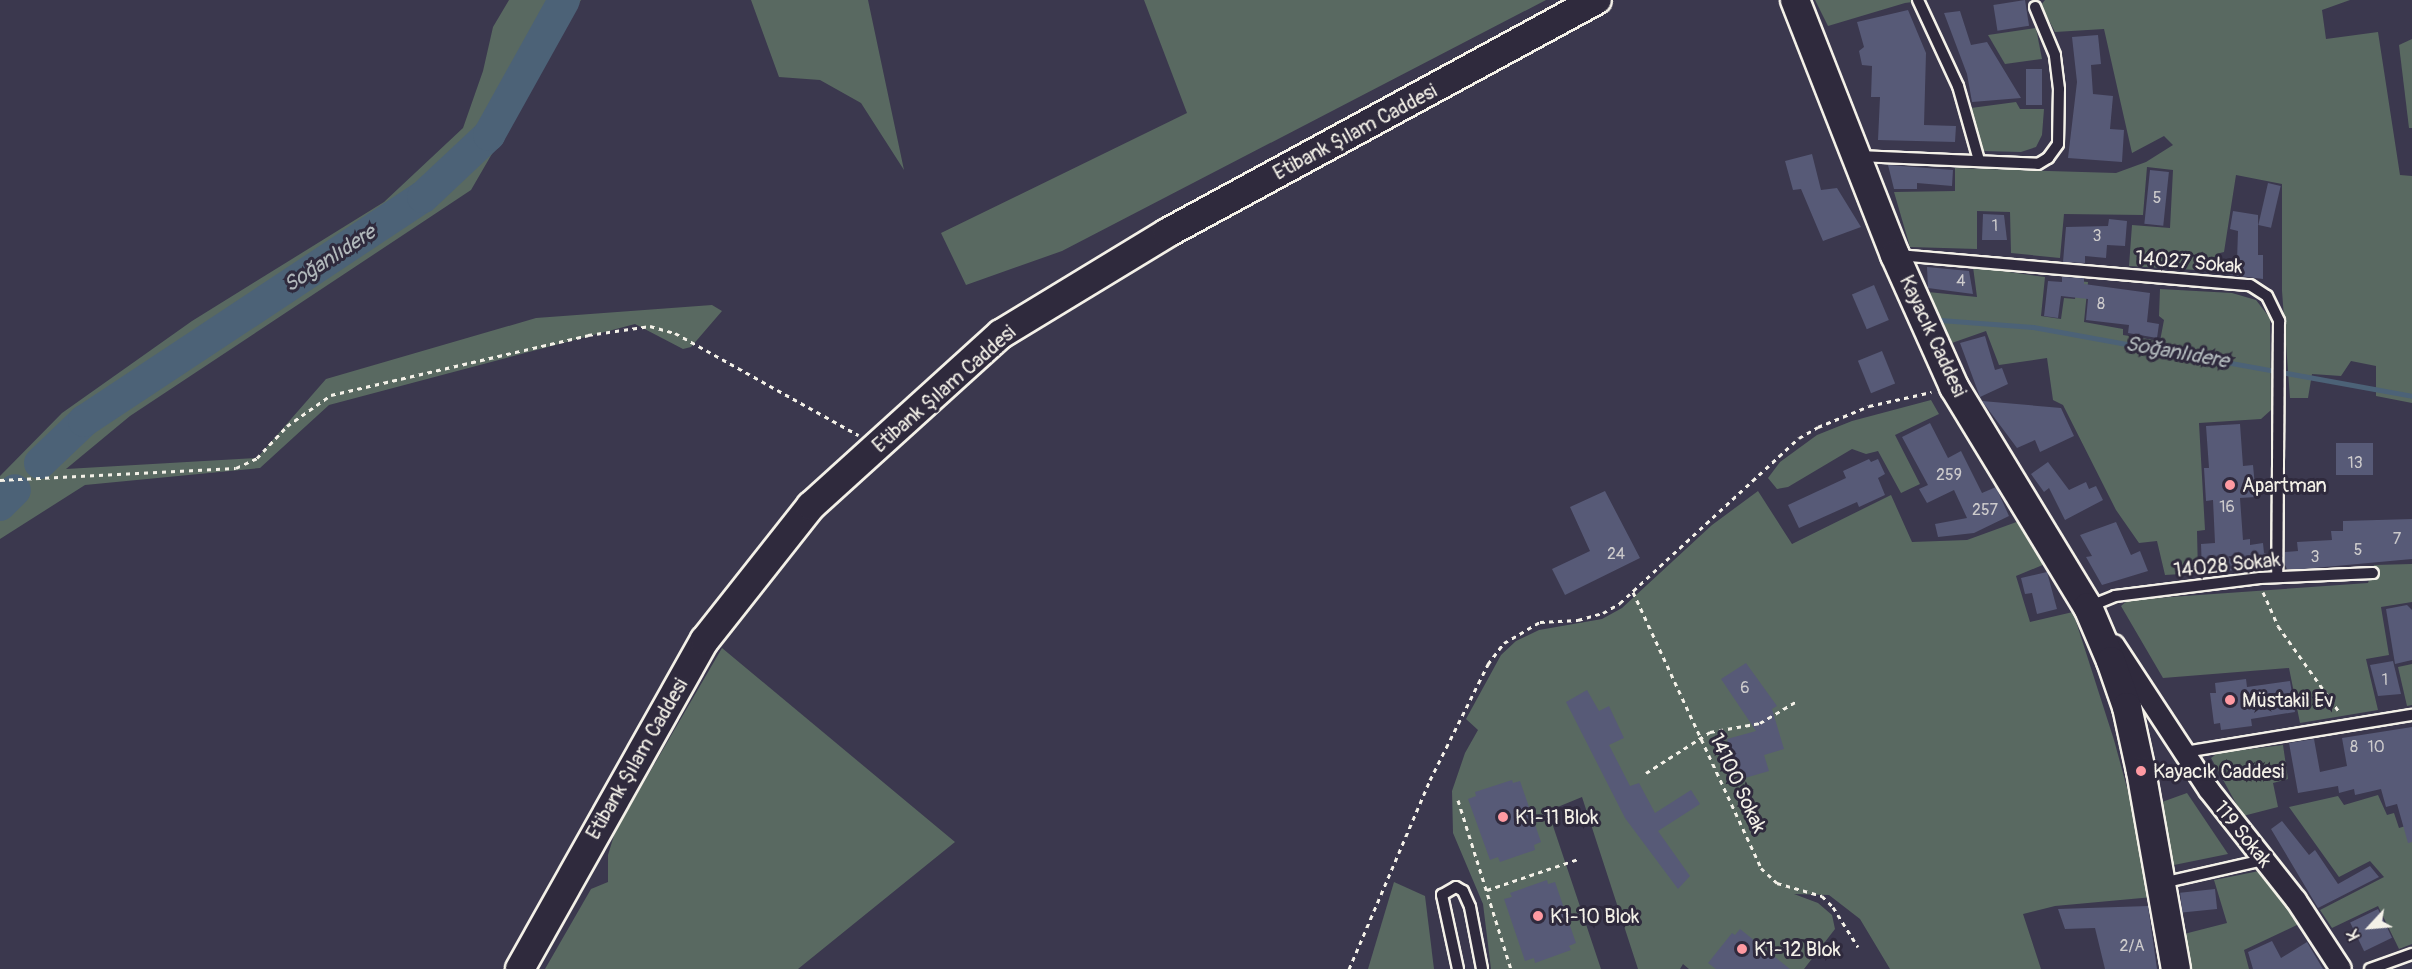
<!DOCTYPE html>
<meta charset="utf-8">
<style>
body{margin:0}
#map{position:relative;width:2412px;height:969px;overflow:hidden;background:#3b384e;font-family:Pangolin,sans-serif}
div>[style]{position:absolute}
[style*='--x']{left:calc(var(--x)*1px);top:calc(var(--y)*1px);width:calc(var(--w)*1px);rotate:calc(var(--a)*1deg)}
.green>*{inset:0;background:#596961}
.stream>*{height:5px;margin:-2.5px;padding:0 2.5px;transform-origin:2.5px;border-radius:2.5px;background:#4c6277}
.river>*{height:32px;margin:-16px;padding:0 16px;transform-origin:16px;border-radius:16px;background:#4c6277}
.building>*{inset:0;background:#575a77;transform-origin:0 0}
.path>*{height:3px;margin-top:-1.5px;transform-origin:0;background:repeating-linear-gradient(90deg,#f4f1e8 0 4.5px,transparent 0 9px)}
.roads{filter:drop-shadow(2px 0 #f4f1e8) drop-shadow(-2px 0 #f4f1e8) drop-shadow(0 2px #f4f1e8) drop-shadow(0 -2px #f4f1e8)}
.lane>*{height:10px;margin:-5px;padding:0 5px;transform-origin:5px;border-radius:5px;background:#2f2a3d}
.street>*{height:20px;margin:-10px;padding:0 10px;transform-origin:10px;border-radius:10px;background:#2f2a3d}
.secondary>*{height:28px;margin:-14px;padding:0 14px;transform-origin:14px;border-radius:14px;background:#2f2a3d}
.dots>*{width:16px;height:16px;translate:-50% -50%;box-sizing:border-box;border:3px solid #2f2a3d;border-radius:50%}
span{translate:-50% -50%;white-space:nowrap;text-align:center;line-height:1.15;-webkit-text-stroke:6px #2f2a3d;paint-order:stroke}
.number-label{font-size:16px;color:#cdcbcc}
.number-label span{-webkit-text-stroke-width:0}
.street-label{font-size:20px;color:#f4f1e8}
.poi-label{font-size:20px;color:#f4f1e8}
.left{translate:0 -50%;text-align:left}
.water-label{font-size:21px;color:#b1b8bb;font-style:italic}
.north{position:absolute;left:2340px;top:897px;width:60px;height:60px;-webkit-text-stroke:4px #2f2a3d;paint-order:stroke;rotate:244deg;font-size:16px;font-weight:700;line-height:24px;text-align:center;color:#f4f1e8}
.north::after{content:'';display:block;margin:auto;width:21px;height:27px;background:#f4f1e8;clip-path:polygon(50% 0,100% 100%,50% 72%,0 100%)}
</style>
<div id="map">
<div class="green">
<div style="clip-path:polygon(509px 0,581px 0,471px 190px,130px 416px,66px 469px,257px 458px,326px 379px,536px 318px,712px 305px,722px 311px,691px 347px,683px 349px,635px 324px,329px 405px,260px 468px,85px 485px,0 539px,0 476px,62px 413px,192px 321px,384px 202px,463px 128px,483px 71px,493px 27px)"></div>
<div style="clip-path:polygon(751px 0,868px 0,904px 170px,861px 103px,820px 80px,779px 77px)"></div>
<div style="clip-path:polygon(1144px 0,1546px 0,1062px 251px,966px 285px,941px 233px,1187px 113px)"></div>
<div style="clip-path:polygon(1815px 0,1928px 0,1905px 3px,1828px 26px)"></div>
<div style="clip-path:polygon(2045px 0,2350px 0,2322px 10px,2326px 39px,2378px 32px,2400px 175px,2412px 176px,2412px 403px,2376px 396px,2376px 366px,2351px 361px,2341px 376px,2312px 374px,2308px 398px,2290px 398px,2282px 291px,2282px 184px,2236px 175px,2224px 252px,2216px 254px,2213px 271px,2129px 266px,2132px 225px,2170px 228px,2173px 170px,2147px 167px,2143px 215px,2064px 214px,2060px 258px,2011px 253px,2010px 212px,1977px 211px,1977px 249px,1910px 247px,1894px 192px,1955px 191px,1955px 168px,2116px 173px,2146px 162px,2173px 145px,2164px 136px,2132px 153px,2104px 29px,2055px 32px,2041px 5px)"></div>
<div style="clip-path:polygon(2036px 28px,2042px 59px,2005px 64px,1988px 35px)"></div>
<div style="clip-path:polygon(2412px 39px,2412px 128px,2409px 128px,2399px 45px)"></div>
<div style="clip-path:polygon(2016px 102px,2020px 109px,2044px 109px,2042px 135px,2036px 147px,2021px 152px,1983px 151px,1971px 108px)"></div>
<div style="clip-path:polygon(1973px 267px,2045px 277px,2041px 316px,2061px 319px,2064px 298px,2075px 299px,2077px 281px,2088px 282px,2084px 322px,2123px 329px,2123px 335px,2160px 341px,2164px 320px,2159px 316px,2160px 289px,2232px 293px,2256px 300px,2270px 318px,2271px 410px,2261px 419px,2199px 423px,2205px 530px,2197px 531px,2198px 573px,2165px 575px,2157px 541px,2139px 543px,2116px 510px,2063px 405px,2053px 400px,2047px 358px,1999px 365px,1986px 331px,1949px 344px,1928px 292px,1977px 297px)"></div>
<div style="clip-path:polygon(1931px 400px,1939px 414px,1895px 435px,1920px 484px,1901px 493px,1878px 451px,1866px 454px,1852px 449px,1788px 487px,1777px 489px,1768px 478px,1780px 462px,1817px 435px,1852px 421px)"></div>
<div style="clip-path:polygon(1758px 491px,1792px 544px,1891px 495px,1912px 542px,1967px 540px,2022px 520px,2045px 564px,2016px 576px,2030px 622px,2073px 612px,2114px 740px,2147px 861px,2153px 897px,2055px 906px,2023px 914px,2041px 969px,1890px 969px,1860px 919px,1829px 895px,1794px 894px,1818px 903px,1832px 915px,1835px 929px,1804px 969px,1689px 969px,1683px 964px,1680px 969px,1638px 969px,1582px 797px,1548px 811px,1601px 969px,1491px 969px,1483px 904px,1453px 833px,1452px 791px,1465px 753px,1478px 730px,1466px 719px,1501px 655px,1516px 641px,1539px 630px,1602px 619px,1622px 608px,1712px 525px)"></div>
<div style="clip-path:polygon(2412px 564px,2412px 602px,2381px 607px,2389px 655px,2366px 659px,2378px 710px,2300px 723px,2289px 668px,2163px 678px,2121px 606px,2128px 600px,2368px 583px,2374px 565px)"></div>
<div style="clip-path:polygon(722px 648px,955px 842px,798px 969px,545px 969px,591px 889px,608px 882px,608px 855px,615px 832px)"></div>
<div style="clip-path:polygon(2412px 664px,2412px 705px,2407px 706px,2398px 667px)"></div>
<div style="clip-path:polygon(2283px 745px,2288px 779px,2273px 783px,2278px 807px,2243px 816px,2211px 758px,2218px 753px)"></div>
<div style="clip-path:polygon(2187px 793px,2228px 854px,2174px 865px,2162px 802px)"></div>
<div style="clip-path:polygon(2378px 795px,2387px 815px,2394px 813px,2399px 828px,2412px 824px,2412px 944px,2399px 949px,2378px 906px,2332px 928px,2320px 910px,2384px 877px,2370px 861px,2339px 877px,2289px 807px,2338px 796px,2344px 805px)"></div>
<div style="clip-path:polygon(2264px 870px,2299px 924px,2244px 950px,2249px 969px,2190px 969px,2184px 934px,2227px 923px,2214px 880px)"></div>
<div style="clip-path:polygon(1394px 882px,1425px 896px,1434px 969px,1368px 969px)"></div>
</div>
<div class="stream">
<div style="--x:1940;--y:320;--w:93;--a:4.3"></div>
<div style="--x:2033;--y:327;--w:385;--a:10.3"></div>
</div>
<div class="river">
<div style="--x:40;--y:463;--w:61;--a:-43.7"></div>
<div style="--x:84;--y:421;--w:406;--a:-33.5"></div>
<div style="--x:423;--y:197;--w:91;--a:-43.2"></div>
<div style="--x:489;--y:135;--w:154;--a:-60.9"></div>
<div style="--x:0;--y:505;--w:21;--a:-45"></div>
</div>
<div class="building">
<div style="left:2025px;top:0;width:26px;height:32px;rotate:81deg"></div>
<div style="clip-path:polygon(1908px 10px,1926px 53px,1924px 125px,1956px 126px,1955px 142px,1878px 140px,1880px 97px,1871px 97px,1872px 66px,1862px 65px,1859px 51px,1864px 47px,1857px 22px)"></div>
<div style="clip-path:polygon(1960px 11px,1971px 45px,1987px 42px,2021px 98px,1972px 102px,1967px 74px,1944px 13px)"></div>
<div style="clip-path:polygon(2098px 35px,2101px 64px,2091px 65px,2093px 94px,2113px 96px,2110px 129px,2124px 130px,2122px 162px,2068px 158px,2077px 82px,2072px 37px)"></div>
<div style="left:2026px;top:69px;width:16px;height:36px"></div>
<div style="clip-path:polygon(1812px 154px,1821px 190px,1837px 188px,1861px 227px,1823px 241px,1801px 189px,1793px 190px,1785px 161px)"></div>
<div style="clip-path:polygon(1888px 165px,1953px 170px,1952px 186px,1917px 183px,1917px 189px,1894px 189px)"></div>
<div style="left:2150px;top:170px;width:19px;height:54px;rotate:6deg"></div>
<div style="left:2268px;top:183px;width:13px;height:43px;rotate:13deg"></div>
<div style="clip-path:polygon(2233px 211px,2258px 215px,2258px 255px,2263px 255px,2263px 279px,2225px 274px,2225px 260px,2237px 261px,2238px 231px,2230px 229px)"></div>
<div style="clip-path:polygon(1983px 214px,2004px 215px,2007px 240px,1982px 240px)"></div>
<div style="clip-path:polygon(2109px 219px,2127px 221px,2125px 246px,2107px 245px,2106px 258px,2085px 256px,2085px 263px,2063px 262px,2066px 227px,2108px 226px)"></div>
<div style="clip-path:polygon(1927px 267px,1969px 271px,1973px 294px,1928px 288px)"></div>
<div style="clip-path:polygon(2062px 277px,2084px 278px,2084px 284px,2150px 293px,2147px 322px,2159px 324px,2157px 338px,2128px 333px,2129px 325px,2086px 320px,2088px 299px,2061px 296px,2058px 318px,2044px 316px,2048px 281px,2062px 282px)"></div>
<div style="left:1874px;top:285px;width:38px;height:24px;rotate:67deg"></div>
<div style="clip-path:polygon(1985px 336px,1995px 370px,2002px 368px,2008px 384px,1980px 397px,1960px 343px)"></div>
<div style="left:1882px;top:351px;width:35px;height:26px;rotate:68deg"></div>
<div style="clip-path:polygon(1982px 401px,2061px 408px,2074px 436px,2040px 452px,2035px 440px,2017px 448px)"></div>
<div style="clip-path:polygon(1930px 423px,1948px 458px,1961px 451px,1982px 493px,1996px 487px,2009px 516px,1974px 533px,1938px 537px,1935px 524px,1967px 518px,1954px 490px,1927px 503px,1919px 489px,1928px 485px,1902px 437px)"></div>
<div style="clip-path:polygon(2240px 424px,2243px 466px,2253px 465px,2256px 497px,2240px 498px,2243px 540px,2250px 539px,2250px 545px,2263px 543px,2264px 553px,2270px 553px,2270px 567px,2202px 573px,2201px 544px,2215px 543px,2213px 500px,2206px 501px,2204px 468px,2209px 468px,2206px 426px)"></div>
<div style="left:2336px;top:443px;width:37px;height:32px"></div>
<div style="clip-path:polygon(1869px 459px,1871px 462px,1878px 459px,1885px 474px,1878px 478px,1885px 495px,1859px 507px,1857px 502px,1799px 528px,1788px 505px,1846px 478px,1843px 471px)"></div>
<div style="clip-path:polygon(2048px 462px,2069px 490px,2086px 482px,2089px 489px,2096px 486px,2103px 500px,2065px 520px,2049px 488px,2044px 492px,2031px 474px)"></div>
<div style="clip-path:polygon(1605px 491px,1640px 558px,1565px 595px,1552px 569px,1590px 551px,1570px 507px)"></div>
<div style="clip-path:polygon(2412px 519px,2412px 559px,2303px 569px,2287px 569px,2285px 565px,2285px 552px,2298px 551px,2297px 542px,2332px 540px,2331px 531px,2343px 531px,2343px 521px)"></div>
<div style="clip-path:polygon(2116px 522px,2131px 555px,2140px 551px,2148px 571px,2102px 585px,2086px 557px,2092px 556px,2080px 535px)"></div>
<div style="clip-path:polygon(2047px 572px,2057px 609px,2037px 614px,2032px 593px,2025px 594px,2021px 578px)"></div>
<div style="clip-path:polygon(2407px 605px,2412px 610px,2412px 660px,2395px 664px,2386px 609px)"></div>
<div style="clip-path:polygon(2393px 661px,2401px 694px,2378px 696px,2370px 665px)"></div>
<div style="clip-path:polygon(1746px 663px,1777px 706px,1772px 709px,1784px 749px,1764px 755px,1769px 771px,1738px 780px,1727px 739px,1756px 731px,1721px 679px)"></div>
<div style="clip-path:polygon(2246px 679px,2247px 687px,2290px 681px,2295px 712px,2251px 719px,2252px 726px,2221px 730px,2220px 723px,2214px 724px,2210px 693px,2216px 693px,2215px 683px)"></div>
<div style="clip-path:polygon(1587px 690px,1599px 711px,1609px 706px,1624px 738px,1609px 745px,1630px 786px,1639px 783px,1655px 813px,1691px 790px,1700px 804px,1658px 831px,1690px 876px,1678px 889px,1625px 818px,1566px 702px)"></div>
<div style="clip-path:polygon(2412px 727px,2412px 842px,2408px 843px,2397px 804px,2386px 807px,2381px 789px,2355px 795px,2354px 789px,2339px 793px,2338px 786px,2298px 793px,2289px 743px,2314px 739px,2320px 772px,2347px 766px,2342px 738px)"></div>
<div style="clip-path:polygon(1512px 780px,1513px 783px,1520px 781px,1541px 842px,1534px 845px,1535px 850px,1500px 862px,1498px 857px,1490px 860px,1468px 799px,1476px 796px,1475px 792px)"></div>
<div style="clip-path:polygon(2282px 821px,2309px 855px,2315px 850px,2338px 884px,2370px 866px,2379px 877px,2318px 908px,2271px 829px)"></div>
<div style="clip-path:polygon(1547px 880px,1548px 884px,1555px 882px,1576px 943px,1569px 946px,1571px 950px,1535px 963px,1534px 958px,1525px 961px,1504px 899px,1512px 897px,1510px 893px)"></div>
<div style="left:2215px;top:889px;width:20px;height:35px;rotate:84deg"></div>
<div style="clip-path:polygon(2148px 906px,2157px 969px,2105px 969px,2095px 928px,2065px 929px,2058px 909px)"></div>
<div style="left:2378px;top:909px;width:32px;height:31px;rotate:64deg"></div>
<div style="clip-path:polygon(1740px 929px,1790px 969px,1716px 969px,1708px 963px,1732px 933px,1735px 935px)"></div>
<div style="clip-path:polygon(2272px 941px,2281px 958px,2307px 942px,2323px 969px,2253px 969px,2248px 952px)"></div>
</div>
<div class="path">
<div style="--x:0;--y:480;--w:236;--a:-2.9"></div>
<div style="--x:236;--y:468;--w:23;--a:-25"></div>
<div style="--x:257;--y:458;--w:44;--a:-46.8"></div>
<div style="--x:287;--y:426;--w:54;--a:-35.2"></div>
<div style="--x:331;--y:395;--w:264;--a:-13.1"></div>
<div style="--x:588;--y:335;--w:63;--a:-8.3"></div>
<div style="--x:650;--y:326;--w:26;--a:16"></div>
<div style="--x:675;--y:333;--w:210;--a:29.1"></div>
<div style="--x:1633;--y:592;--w:304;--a:65.1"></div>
<div style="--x:1761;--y:868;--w:22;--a:43"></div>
<div style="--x:1777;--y:883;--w:47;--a:16.1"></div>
<div style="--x:1822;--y:896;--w:16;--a:45"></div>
<div style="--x:1833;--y:907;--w:47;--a:58"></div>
<div style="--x:2263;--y:592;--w:37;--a:66"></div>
<div style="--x:2278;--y:626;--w:107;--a:54.5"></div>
<div style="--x:1646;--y:773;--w:76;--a:-32.6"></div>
<div style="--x:1710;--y:732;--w:51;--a:-10.2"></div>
<div style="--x:1760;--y:723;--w:43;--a:-30.7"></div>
<div style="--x:1458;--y:800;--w:177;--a:72.6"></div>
<div style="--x:1487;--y:890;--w:96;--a:-18.8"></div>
<div style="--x:1349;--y:969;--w:206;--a:-66.8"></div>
<div style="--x:1430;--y:780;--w:130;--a:-63.4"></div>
<div style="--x:1488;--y:664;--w:26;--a:-53"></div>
<div style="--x:1504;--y:643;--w:42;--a:-30.3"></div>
<div style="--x:1540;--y:622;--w:38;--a:-3"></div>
<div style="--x:1578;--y:620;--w:26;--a:-16"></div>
<div style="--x:1603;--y:613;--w:20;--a:-30"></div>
<div style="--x:1620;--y:603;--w:243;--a:-42.7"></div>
<div style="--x:1799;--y:438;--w:22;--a:-30"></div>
<div style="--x:1818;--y:427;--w:55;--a:-22.4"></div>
<div style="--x:1869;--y:406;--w:64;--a:-12.7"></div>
</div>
<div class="roads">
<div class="lane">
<div style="--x:1918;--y:0;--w:95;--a:65.1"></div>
<div style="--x:1958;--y:86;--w:77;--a:74.2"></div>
<div style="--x:1858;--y:156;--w:180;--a:2.5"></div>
<div style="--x:2038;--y:164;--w:12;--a:-31"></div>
<div style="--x:2048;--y:158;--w:17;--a:-54"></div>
<div style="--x:2058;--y:144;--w:55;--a:-89"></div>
<div style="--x:2059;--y:89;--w:34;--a:-97"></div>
<div style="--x:2055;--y:55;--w:52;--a:-112.6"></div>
<div style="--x:1898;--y:255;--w:353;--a:4.9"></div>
<div style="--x:2250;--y:285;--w:20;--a:33"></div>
<div style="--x:2267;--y:296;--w:28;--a:64"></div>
<div style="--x:2279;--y:321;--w:255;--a:90.4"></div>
<div style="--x:2088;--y:607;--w:29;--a:-22"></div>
<div style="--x:2115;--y:596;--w:146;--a:-7.1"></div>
<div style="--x:2260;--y:578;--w:113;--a:-2.5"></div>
<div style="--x:2185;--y:752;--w:230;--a:-9.3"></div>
<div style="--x:2162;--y:883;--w:104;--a:-12.8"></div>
<div style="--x:1458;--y:969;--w:76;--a:-102.2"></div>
<div style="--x:1442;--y:895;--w:16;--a:-30"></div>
<div style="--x:1456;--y:887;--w:8;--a:30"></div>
<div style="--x:1463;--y:891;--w:17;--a:66"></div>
<div style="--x:1470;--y:907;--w:63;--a:79"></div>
<div style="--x:2370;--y:969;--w:45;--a:-19.7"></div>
</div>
<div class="street">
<div style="--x:2114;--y:645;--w:173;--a:56.8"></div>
<div style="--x:2209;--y:790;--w:140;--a:51.7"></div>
<div style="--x:2296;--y:900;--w:82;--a:56.9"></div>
</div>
<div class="secondary">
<div style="--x:1795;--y:0;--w:274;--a:68.6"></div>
<div style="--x:1895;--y:255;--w:145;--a:65.9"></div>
<div style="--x:1954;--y:387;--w:258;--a:58.7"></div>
<div style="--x:2088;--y:607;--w:59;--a:66.9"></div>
<div style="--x:2111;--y:661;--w:49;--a:70.8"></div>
<div style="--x:2127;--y:707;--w:66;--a:77.7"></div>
<div style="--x:2141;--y:771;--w:201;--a:80"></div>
<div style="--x:520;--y:969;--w:377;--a:-60.7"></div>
<div style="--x:705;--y:640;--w:171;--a:-51.7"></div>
<div style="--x:811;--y:506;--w:256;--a:-42.2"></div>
<div style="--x:1001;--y:334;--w:194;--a:-31.3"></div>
<div style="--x:1167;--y:233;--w:489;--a:-28.5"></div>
</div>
</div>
<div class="dots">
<div style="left:2230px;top:485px;background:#ff9aa2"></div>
<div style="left:2230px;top:700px;background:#ff9aa2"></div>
<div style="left:2141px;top:771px;background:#ff9aa2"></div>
<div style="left:1503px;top:817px;background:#ff9aa2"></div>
<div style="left:1538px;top:916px;background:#ff9aa2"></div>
<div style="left:1742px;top:949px;background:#ff9aa2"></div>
</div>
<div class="number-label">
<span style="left:2157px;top:198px">5</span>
<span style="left:1995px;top:226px">1</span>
<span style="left:2097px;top:236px">3</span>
<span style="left:1961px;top:281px">4</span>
<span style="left:2101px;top:304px">8</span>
<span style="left:2355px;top:463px">13</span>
<span style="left:1949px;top:475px">259</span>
<span style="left:2227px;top:507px">16</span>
<span style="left:1985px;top:510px">257</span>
<span style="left:2397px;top:539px">7</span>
<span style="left:2358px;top:550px">5</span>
<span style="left:1616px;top:554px">24</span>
<span style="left:2315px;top:557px">3</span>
<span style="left:2385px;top:680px">1</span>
<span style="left:1745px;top:688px">6</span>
<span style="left:2354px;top:747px">8</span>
<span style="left:2376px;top:747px">10</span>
<span style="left:2132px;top:946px">2/A</span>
</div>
<div class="street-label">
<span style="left:1355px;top:132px;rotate:-28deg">Etibank Şılam Caddesi</span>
<span style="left:2189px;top:262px;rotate:5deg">14027 Sokak</span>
<span style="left:1933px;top:336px;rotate:65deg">Kayacık Caddesi</span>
<span style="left:944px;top:389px;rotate:-41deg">Etibank Şılam Caddesi</span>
<span style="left:2227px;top:565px;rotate:-6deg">14028 Sokak</span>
<span style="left:637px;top:759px;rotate:-60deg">Etibank Şılam Caddesi</span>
<span style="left:1738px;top:783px;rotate:65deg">14100 Sokak</span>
<span style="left:2243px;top:834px;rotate:51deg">119 Sokak</span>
</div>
<div class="poi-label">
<span class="left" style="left:2242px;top:485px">Apartman</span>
<span class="left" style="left:2242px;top:700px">Müstakil Ev</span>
<span class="left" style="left:2153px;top:771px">Kayacık Caddesi</span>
<span class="left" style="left:1515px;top:817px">K1-11 Blok</span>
<span class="left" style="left:1550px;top:916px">K1-10 Blok</span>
<span class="left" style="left:1754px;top:949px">K1-12 Blok</span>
</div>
<div class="water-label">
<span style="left:330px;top:259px;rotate:-33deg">Soğanlıdere</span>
<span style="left:2177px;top:353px;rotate:10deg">Soğanlıdere</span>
</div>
<div class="north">K</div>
</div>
